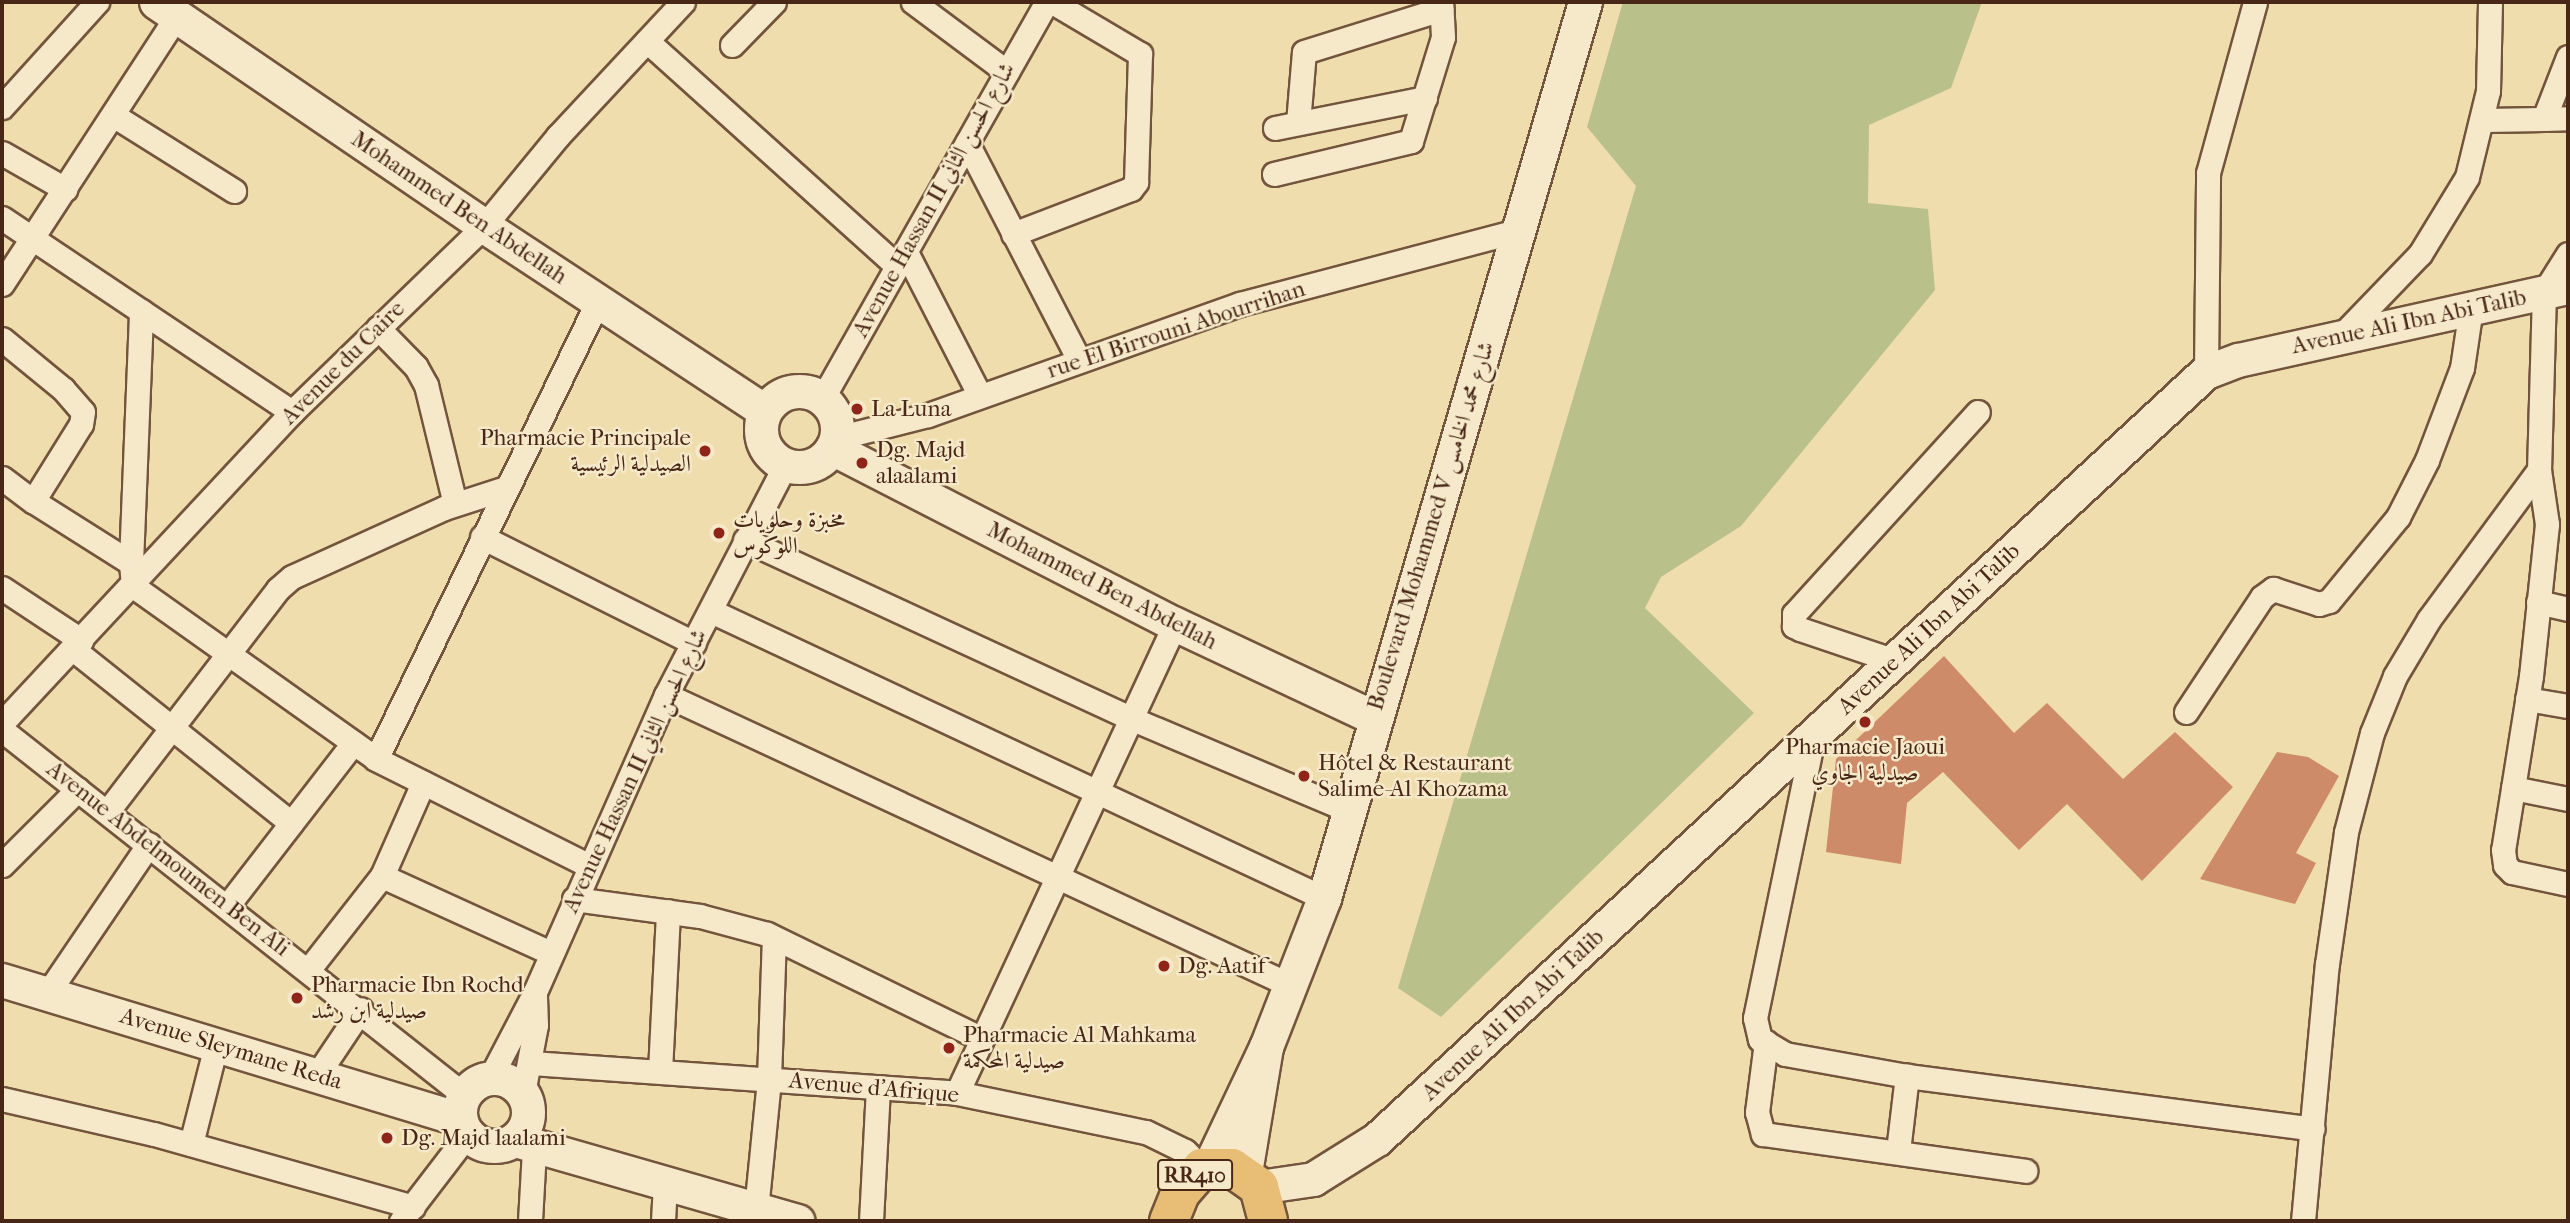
<!DOCTYPE html>
<meta charset="utf-8">
<style>
body{margin:0}
#map{position:relative;width:2570px;height:1223px;overflow:hidden;background:#f0ddad;font-family:"IM FELL French Canon",Amiri,serif}
div>[style]{position:absolute}
[style*='--x']{left:calc(var(--x)*1px);top:calc(var(--y)*1px);width:calc(var(--w)*1px);rotate:calc(var(--a)*1deg)}
.green>*{inset:0;background:#bac089}
.building>*{inset:0;background:#cd8b6a}
.roads{filter:drop-shadow(2px 0 #73543c) drop-shadow(-2px 0 #73543c) drop-shadow(0 2px #73543c) drop-shadow(0 -2px #73543c)}
.street>*{height:23px;margin:-11.5px;padding:0 11.5px;transform-origin:11.5px;border-radius:11.5px;background:#f5e9ca}
.secondary>*{height:33px;margin:-16.5px;padding:0 16.5px;transform-origin:16.5px;border-radius:16.5px;background:#f5e9ca}
.secondary>.ring{margin:-16.5px;padding:0;box-sizing:content-box;background:none;border:33px solid #f5e9ca;border-radius:50%}
.highway>*{height:38px;margin:-19px;padding:0 19px;transform-origin:19px;border-radius:19px;background:#e8be76}
.dots>*{width:19px;height:19px;translate:-50% -50%;box-sizing:border-box;border:4px solid #f5e9ca;border-radius:50%}
span{translate:-50% -50%;white-space:nowrap;text-align:center;line-height:1.15;-webkit-text-stroke:5px #f5e9ca;paint-order:stroke}
.shield-label span{padding:2px 5px;background:#f5e9ca;border:2px solid;border-radius:5px;-webkit-text-stroke-width:0}
.shield-label{font-size:21px;color:#492716;font-weight:700}
.street-label{font-size:23px;color:#492716}
.poi-label{font-size:23px;color:#492716}
.left{translate:0 -50%;text-align:left}
.right{translate:-100% -50%;text-align:right}
.frame{position:absolute;inset:0;border:4px solid #492716;pointer-events:none}
</style>
<div id="map">
<div class="green">
<div style="clip-path:polygon(1623px 2px,1982px 2px,1951px 88px,1869px 125px,1868px 203px,1928px 209px,1935px 290px,1741px 526px,1661px 577px,1645px 608px,1754px 713px,1441px 1017px,1398px 988px,1636px 186px,1587px 127px)"></div>
</div>
<div class="building">
<div style="clip-path:polygon(1944px 656px,2014px 733px,2047px 703px,2123px 779px,2175px 732px,2233px 787px,2142px 881px,2067px 804px,2019px 850px,1943px 772px,1907px 803px,1901px 864px,1826px 852px,1836px 759px)"></div>
<div style="clip-path:polygon(2277px 752px,2308px 757px,2339px 776px,2296px 853px,2316px 863px,2295px 904px,2200px 879px)"></div>
</div>
<div class="roads">
<div class="street">
<div style="--x:913;--y:2;--w:117;--a:36.7"></div>
<div style="--x:647;--y:41;--w:336;--a:42"></div>
<div style="--x:732;--y:45;--w:60;--a:-45.7"></div>
<div style="--x:2568;--y:57;--w:66;--a:111.2"></div>
<div style="--x:2544;--y:119;--w:24;--a:-2"></div>
<div style="--x:2;--y:107;--w:142;--a:-47.9"></div>
<div style="--x:113;--y:115;--w:143;--a:32.1"></div>
<div style="--x:2484;--y:120;--w:60;--a:-1"></div>
<div style="--x:1298;--y:123;--w:71;--a:-85.2"></div>
<div style="--x:1304;--y:52;--w:144;--a:-17.4"></div>
<div style="--x:1275;--y:128;--w:153;--a:-11.3"></div>
<div style="--x:967;--y:143;--w:244;--a:62.7"></div>
<div style="--x:2;--y:153;--w:73;--a:29.7"></div>
<div style="--x:1274;--y:174;--w:141;--a:-13.5"></div>
<div style="--x:1411;--y:141;--w:109;--a:-72.9"></div>
<div style="--x:1443;--y:37;--w:35;--a:-93"></div>
<div style="--x:2;--y:218;--w:349;--a:33.8"></div>
<div style="--x:1013;--y:234;--w:126;--a:-20.9"></div>
<div style="--x:1131;--y:189;--w:9;--a:-54"></div>
<div style="--x:1136;--y:182;--w:128;--a:-88.2"></div>
<div style="--x:1140;--y:54;--w:102;--a:-149.4"></div>
<div style="--x:906;--y:252;--w:162;--a:62.8"></div>
<div style="--x:2568;--y:254;--w:45;--a:122.3"></div>
<div style="--x:2544;--y:292;--w:178;--a:91.6"></div>
<div style="--x:2539;--y:470;--w:55;--a:81.6"></div>
<div style="--x:2547;--y:524;--w:153;--a:96"></div>
<div style="--x:2531;--y:676;--w:176;--a:99.1"></div>
<div style="--x:2503;--y:850;--w:15;--a:82"></div>
<div style="--x:2505;--y:865;--w:10;--a:45"></div>
<div style="--x:2512;--y:872;--w:57;--a:12.1"></div>
<div style="--x:2;--y:284;--w:320;--a:-56.9"></div>
<div style="--x:378;--y:328;--w:54;--a:45.7"></div>
<div style="--x:416;--y:367;--w:21;--a:61"></div>
<div style="--x:426;--y:385;--w:122;--a:76.3"></div>
<div style="--x:2340;--y:337;--w:115;--a:-46.1"></div>
<div style="--x:2420;--y:254;--w:90;--a:-58.6"></div>
<div style="--x:2467;--y:177;--w:89;--a:-76.3"></div>
<div style="--x:2488;--y:91;--w:89;--a:-88.7"></div>
<div style="--x:2;--y:339;--w:79;--a:39.3"></div>
<div style="--x:63;--y:389;--w:30;--a:49"></div>
<div style="--x:83;--y:412;--w:12;--a:99"></div>
<div style="--x:81;--y:424;--w:91;--a:121.9"></div>
<div style="--x:33;--y:501;--w:116;--a:32.3"></div>
<div style="--x:131;--y:563;--w:23;--a:85"></div>
<div style="--x:133;--y:586;--w:298;--a:35.4"></div>
<div style="--x:376;--y:759;--w:237;--a:26.6"></div>
<div style="--x:2206;--y:372;--w:199;--a:-89.4"></div>
<div style="--x:2208;--y:173;--w:177;--a:-74.6"></div>
<div style="--x:822;--y:399;--w:456;--a:-60.5"></div>
<div style="--x:837;--y:438;--w:94;--a:-14.2"></div>
<div style="--x:928;--y:415;--w:331;--a:-19.6"></div>
<div style="--x:1240;--y:304;--w:286;--a:-14.8"></div>
<div style="--x:2;--y:478;--w:39;--a:37"></div>
<div style="--x:482;--y:537;--w:237;--a:26.6"></div>
<div style="--x:745;--y:540;--w:424;--a:24.8"></div>
<div style="--x:1130;--y:718;--w:239;--a:22.9"></div>
<div style="--x:131;--y:563;--w:252;--a:-87.7"></div>
<div style="--x:2;--y:588;--w:95;--a:33.4"></div>
<div style="--x:2538;--y:602;--w:31;--a:13"></div>
<div style="--x:711;--y:611;--w:677;--a:25.09"></div>
<div style="--x:73;--y:649;--w:279;--a:38.6"></div>
<div style="--x:1895;--y:661;--w:100;--a:-161.4"></div>
<div style="--x:1800;--y:629;--w:7;--a:-153"></div>
<div style="--x:1794;--y:626;--w:12;--a:-90"></div>
<div style="--x:1794;--y:614;--w:273;--a:-47.7"></div>
<div style="--x:666;--y:695;--w:688;--a:24.93"></div>
<div style="--x:2527;--y:699;--w:42;--a:9.7"></div>
<div style="--x:2186;--y:712;--w:138;--a:-56.5"></div>
<div style="--x:2262;--y:597;--w:14;--a:-36"></div>
<div style="--x:2273;--y:589;--w:48;--a:18.1"></div>
<div style="--x:2319;--y:604;--w:10;--a:-17"></div>
<div style="--x:2329;--y:601;--w:109;--a:-50.6"></div>
<div style="--x:2398;--y:517;--w:64;--a:-63"></div>
<div style="--x:2427;--y:460;--w:98;--a:-69.2"></div>
<div style="--x:2462;--y:368;--w:61;--a:-81.5"></div>
<div style="--x:2;--y:723;--w:425;--a:-47"></div>
<div style="--x:292;--y:412;--w:267;--a:-44.1"></div>
<div style="--x:484;--y:226;--w:117;--a:-50.6"></div>
<div style="--x:558;--y:136;--w:183;--a:-47"></div>
<div style="--x:2;--y:730;--w:589;--a:38.31"></div>
<div style="--x:1813;--y:738;--w:286;--a:101.7"></div>
<div style="--x:1755;--y:1018;--w:22;--a:77"></div>
<div style="--x:1760;--y:1039;--w:29;--a:31"></div>
<div style="--x:1785;--y:1054;--w:124;--a:10.2"></div>
<div style="--x:1907;--y:1076;--w:409;--a:7.4"></div>
<div style="--x:376;--y:759;--w:509;--a:-64.14"></div>
<div style="--x:2513;--y:788;--w:56;--a:11.3"></div>
<div style="--x:107;--y:812;--w:281;--a:-52.5"></div>
<div style="--x:278;--y:589;--w:18;--a:-41"></div>
<div style="--x:292;--y:577;--w:167;--a:-24.4"></div>
<div style="--x:444;--y:508;--w:65;--a:-17.9"></div>
<div style="--x:2;--y:865;--w:107;--a:-45"></div>
<div style="--x:382;--y:876;--w:102;--a:-66.2"></div>
<div style="--x:574;--y:899;--w:127;--a:7.7"></div>
<div style="--x:700;--y:916;--w:69;--a:15"></div>
<div style="--x:767;--y:934;--w:239;--a:26"></div>
<div style="--x:228;--y:905;--w:205;--a:-52.3"></div>
<div style="--x:309;--y:969;--w:118;--a:-51.9"></div>
<div style="--x:382;--y:876;--w:186;--a:24.5"></div>
<div style="--x:47;--y:994;--w:181;--a:-55.8"></div>
<div style="--x:1766;--y:1042;--w:71;--a:97.3"></div>
<div style="--x:1757;--y:1112;--w:23;--a:75"></div>
<div style="--x:1763;--y:1134;--w:265;--a:8"></div>
<div style="--x:532;--y:1063;--w:426;--a:4"></div>
<div style="--x:957;--y:1093;--w:193;--a:11.7"></div>
<div style="--x:1146;--y:1132;--w:43;--a:26"></div>
<div style="--x:1185;--y:1151;--w:24;--a:45"></div>
<div style="--x:660;--y:1071;--w:160;--a:-87.1"></div>
<div style="--x:317;--y:1075;--w:79;--a:-56.3"></div>
<div style="--x:490;--y:1078;--w:97;--a:-62.4"></div>
<div style="--x:535;--y:992;--w:325;--a:-66.2"></div>
<div style="--x:666;--y:695;--w:259;--a:-62.6"></div>
<div style="--x:523;--y:1093;--w:69;--a:-79.2"></div>
<div style="--x:536;--y:1025;--w:33;--a:-92"></div>
<div style="--x:957;--y:1093;--w:517;--a:-65.07"></div>
<div style="--x:2;--y:1099;--w:156;--a:13"></div>
<div style="--x:154;--y:1134;--w:269;--a:15.7"></div>
<div style="--x:191;--y:1144;--w:102;--a:-75.8"></div>
<div style="--x:1898;--y:1151;--w:76;--a:-83.2"></div>
<div style="--x:756;--y:1210;--w:132;--a:-84.3"></div>
<div style="--x:769;--y:1079;--w:141;--a:-88"></div>
<div style="--x:401;--y:1221;--w:108;--a:-52.5"></div>
<div style="--x:530;--y:1221;--w:72;--a:-86.8"></div>
<div style="--x:663;--y:1221;--w:36;--a:-87"></div>
<div style="--x:871;--y:1221;--w:134;--a:-87"></div>
<div style="--x:2303;--y:1221;--w:258;--a:-84.7"></div>
<div style="--x:2327;--y:964;--w:133;--a:-81.8"></div>
<div style="--x:2346;--y:832;--w:102;--a:-75.3"></div>
<div style="--x:2372;--y:733;--w:61;--a:-68"></div>
<div style="--x:2395;--y:676;--w:66;--a:-59.2"></div>
<div style="--x:2429;--y:619;--w:185;--a:-53.6"></div>
</div>
<div class="secondary">
<div style="--x:156;--y:2;--w:397;--a:34.3"></div>
<div style="--x:484;--y:226;--w:336;--a:33.4"></div>
<div class="ring" style="left:761px;top:391px;width:43px;height:43px"></div>
<div style="--x:832;--y:448;--w:386;--a:27.2"></div>
<div style="--x:1175;--y:624;--w:219;--a:25.2"></div>
<div style="--x:2;--y:980;--w:479;--a:16.9"></div>
<div style="--x:1266;--y:1047;--w:160;--a:-68.7"></div>
<div style="--x:1324;--y:898;--w:933;--a:-73.76"></div>
<div class="ring" style="left:460px;top:1078px;width:35px;height:35px"></div>
<div style="--x:515;--y:1140;--w:294;--a:16"></div>
<div style="--x:1208;--y:1169;--w:135;--a:-64.6"></div>
<div style="--x:1266;--y:1047;--w:128;--a:99.5"></div>
<div style="--x:1259;--y:1187;--w:55;--a:-8.4"></div>
<div style="--x:1313;--y:1179;--w:75;--a:-32"></div>
<div style="--x:1377;--y:1139;--w:1129;--a:-42.78"></div>
<div style="--x:2206;--y:372;--w:34;--a:-21"></div>
<div style="--x:2238;--y:360;--w:338;--a:-12.5"></div>
</div>
<div class="highway">
<div style="--x:1169;--y:1221;--w:31;--a:-68"></div>
<div style="--x:1181;--y:1192;--w:32;--a:-49"></div>
<div style="--x:1202;--y:1168;--w:30;--a:0"></div>
<div style="--x:1232;--y:1168;--w:33;--a:35"></div>
<div style="--x:1259;--y:1187;--w:35;--a:75"></div>
</div>
</div>
<div class="dots">
<div style="left:857px;top:409px;background:#8f2418"></div>
<div style="left:705px;top:451px;background:#8f2418"></div>
<div style="left:862px;top:463px;background:#8f2418"></div>
<div style="left:719px;top:533px;background:#8f2418"></div>
<div style="left:1865px;top:722px;background:#8f2418"></div>
<div style="left:1304px;top:776px;background:#8f2418"></div>
<div style="left:1164px;top:966px;background:#8f2418"></div>
<div style="left:297px;top:998px;background:#8f2418"></div>
<div style="left:949px;top:1048px;background:#8f2418"></div>
<div style="left:387px;top:1138px;background:#8f2418"></div>
</div>
<div class="shield-label">
<span style="left:1195px;top:1175px">RR410</span>
</div>
<div class="street-label">
<span style="left:934px;top:200px;rotate:-61deg">Avenue Hassan II شارع الحسن الثاني</span>
<span style="left:459px;top:208px;rotate:34deg">Mohammed Ben Abdellah</span>
<span style="left:2409px;top:322px;rotate:-12deg">Avenue Ali Ibn Abi Talib</span>
<span style="left:1176px;top:330px;rotate:-18deg">rue El Birrouni Abourrihan</span>
<span style="left:343px;top:363px;rotate:-45deg">Avenue du Caire</span>
<span style="left:1431px;top:526px;rotate:-73deg">Boulevard Mohammed V شارع محمد الخامس</span>
<span style="left:1102px;top:586px;rotate:27deg">Mohammed Ben Abdellah</span>
<span style="left:1929px;top:629px;rotate:-43deg">Avenue Ali Ibn Abi Talib</span>
<span style="left:635px;top:771px;rotate:-65deg">Avenue Hassan II شارع الحسن الثاني</span>
<span style="left:168px;top:859px;rotate:38deg">Avenue Abdelmoumen Ben Ali</span>
<span style="left:1513px;top:1015px;rotate:-43deg">Avenue Ali Ibn Abi Talib</span>
<span style="left:231px;top:1049px;rotate:17deg">Avenue Sleymane Reda</span>
<span style="left:874px;top:1088px;rotate:5deg">Avenue d'Afrique</span>
</div>
<div class="poi-label">
<span class="left" style="left:871px;top:409px">La Luna</span>
<span class="right" style="left:691px;top:451px">Pharmacie Principale<br>الصيدلية الرئيسية</span>
<span class="left" style="left:876px;top:463px">Dg. Majd<br>alaalami</span>
<span class="left" style="left:733px;top:533px">مخبزة وحلويات<br>اللوكوس</span>
<span style="left:1865px;top:760px">Pharmacie Jaoui<br>صيدلية الجاوي</span>
<span class="left" style="left:1318px;top:776px">Hôtel &amp; Restaurant<br>Salime-Al Khozama</span>
<span class="left" style="left:1178px;top:966px">Dg. Aatif</span>
<span class="left" style="left:311px;top:998px">Pharmacie Ibn Rochd<br>صيدلية ابن رشد</span>
<span class="left" style="left:963px;top:1048px">Pharmacie Al Mahkama<br>صيدلية المحكمة</span>
<span class="left" style="left:401px;top:1138px">Dg. Majd laalami</span>
</div>
<div class="frame"></div>
</div>
